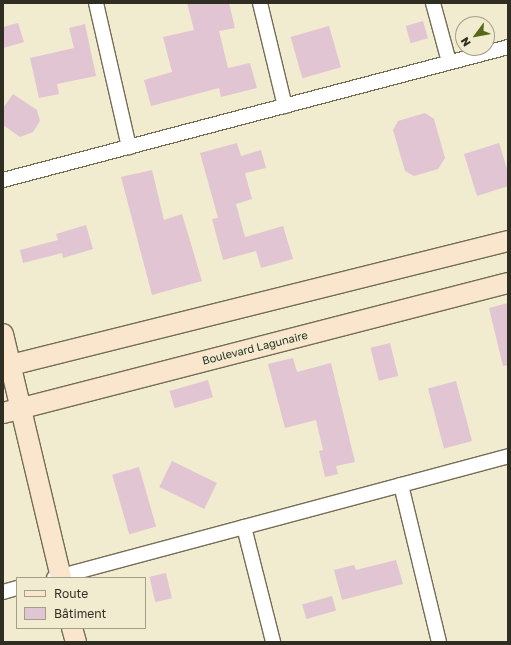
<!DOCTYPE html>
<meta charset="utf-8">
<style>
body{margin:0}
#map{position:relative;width:511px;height:645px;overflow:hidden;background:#f1ebd0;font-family:"Golos Text",sans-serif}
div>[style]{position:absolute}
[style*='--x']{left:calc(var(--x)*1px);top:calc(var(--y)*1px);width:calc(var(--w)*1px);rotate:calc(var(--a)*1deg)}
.building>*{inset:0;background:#e1c5d3;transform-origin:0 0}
.roads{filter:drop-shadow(1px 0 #726d55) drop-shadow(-1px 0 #726d55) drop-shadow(0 1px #726d55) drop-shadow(0 -1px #726d55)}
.street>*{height:14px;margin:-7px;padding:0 7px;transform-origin:7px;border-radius:7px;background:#fff}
.secondary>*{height:20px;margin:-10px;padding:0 10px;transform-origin:10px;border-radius:10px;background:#fae6cd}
span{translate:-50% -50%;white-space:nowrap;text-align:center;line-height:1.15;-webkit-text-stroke:3.5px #f1ebd0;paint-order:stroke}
.street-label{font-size:11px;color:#302e23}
.frame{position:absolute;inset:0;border:4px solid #302e23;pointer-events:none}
.legend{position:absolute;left:16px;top:577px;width:130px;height:52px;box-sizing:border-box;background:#f1ebd0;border:1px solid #a49f8b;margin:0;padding:5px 7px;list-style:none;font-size:12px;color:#302e23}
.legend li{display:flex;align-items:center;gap:8px;height:20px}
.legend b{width:20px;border:1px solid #a49f8b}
.north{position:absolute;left:455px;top:16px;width:40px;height:40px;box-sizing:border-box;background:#f1ebd0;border:1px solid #a49f8b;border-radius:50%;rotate:238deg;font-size:11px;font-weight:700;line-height:16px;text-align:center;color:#302e23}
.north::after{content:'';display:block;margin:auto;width:14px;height:18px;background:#566916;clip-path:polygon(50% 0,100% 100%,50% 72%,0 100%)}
</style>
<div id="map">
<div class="building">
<div style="clip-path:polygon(187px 3px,229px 3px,235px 28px,219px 31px,228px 68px,250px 63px,257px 88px,221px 97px,219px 88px,151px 106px,144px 80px,172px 72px,163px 37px,194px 30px)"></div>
<div style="left:423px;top:21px;width:18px;height:18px;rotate:74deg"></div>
<div style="clip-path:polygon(18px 23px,24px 42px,3px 48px,3px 27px)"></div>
<div style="clip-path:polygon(85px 24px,96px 76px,57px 84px,59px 94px,39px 98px,30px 58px,74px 48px,69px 28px)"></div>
<div style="left:329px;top:26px;width:43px;height:40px;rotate:74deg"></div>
<div style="clip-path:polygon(13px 94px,37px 110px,40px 121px,33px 132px,20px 137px,3px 125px,3px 108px)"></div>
<div style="clip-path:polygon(425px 113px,434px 119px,445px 158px,438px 169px,414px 176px,405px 171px,393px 130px,398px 121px)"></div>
<div style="clip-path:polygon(237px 143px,241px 156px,261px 150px,266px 168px,245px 173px,252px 199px,236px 204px,245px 237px,283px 226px,293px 259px,261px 268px,256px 251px,223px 260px,212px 219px,218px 218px,200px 153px)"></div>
<div style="clip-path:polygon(499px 143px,508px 172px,508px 186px,477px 196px,464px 154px)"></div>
<div style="clip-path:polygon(152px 170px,164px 220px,182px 214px,202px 281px,152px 295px,121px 177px)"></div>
<div style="clip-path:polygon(86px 225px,93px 249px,63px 258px,62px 253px,23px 263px,20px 250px,58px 240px,56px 234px)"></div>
<div style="clip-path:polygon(508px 303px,508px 365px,503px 366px,489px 308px)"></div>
<div style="left:390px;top:343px;width:34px;height:20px;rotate:76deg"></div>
<div style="clip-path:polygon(293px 358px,297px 372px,331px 363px,355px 462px,336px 466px,338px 474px,325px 477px,319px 451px,323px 450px,316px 420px,285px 428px,268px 364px)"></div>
<div style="left:208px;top:380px;width:18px;height:40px;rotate:74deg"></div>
<div style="left:456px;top:381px;width:62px;height:29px;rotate:75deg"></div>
<div style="left:172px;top:461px;width:50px;height:29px;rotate:26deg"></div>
<div style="left:139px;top:467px;width:62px;height:28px;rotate:74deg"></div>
<div style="clip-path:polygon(396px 560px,403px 584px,342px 600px,334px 570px,354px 565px,356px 570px)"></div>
<div style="left:166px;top:573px;width:26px;height:17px;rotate:77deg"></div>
<div style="left:332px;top:596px;width:15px;height:31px;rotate:74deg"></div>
</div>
<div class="roads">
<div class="street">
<div style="--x:96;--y:3;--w:148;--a:77.1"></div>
<div style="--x:260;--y:3;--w:106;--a:76.4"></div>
<div style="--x:433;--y:3;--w:61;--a:74.8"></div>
<div style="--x:3;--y:180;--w:522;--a:-14.75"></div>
<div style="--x:401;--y:485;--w:162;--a:76.4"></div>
<div style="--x:244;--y:527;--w:119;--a:75.8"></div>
<div style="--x:54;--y:578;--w:470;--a:-15"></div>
<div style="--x:3;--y:592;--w:15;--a:-16"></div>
</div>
<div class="secondary">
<div style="--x:3;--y:334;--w:251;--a:76.6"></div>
<div style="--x:3;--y:367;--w:520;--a:-14.01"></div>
<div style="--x:3;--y:413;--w:521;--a:-14.44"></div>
<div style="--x:72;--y:628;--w:15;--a:74"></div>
</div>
</div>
<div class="street-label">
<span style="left:255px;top:348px;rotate:-14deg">Boulevard Lagunaire</span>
</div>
<div class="frame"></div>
<ul class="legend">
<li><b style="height:5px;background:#fae6cd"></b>Route</li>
<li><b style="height:11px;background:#e1c5d3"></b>Bâtiment</li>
</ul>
<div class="north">N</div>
</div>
